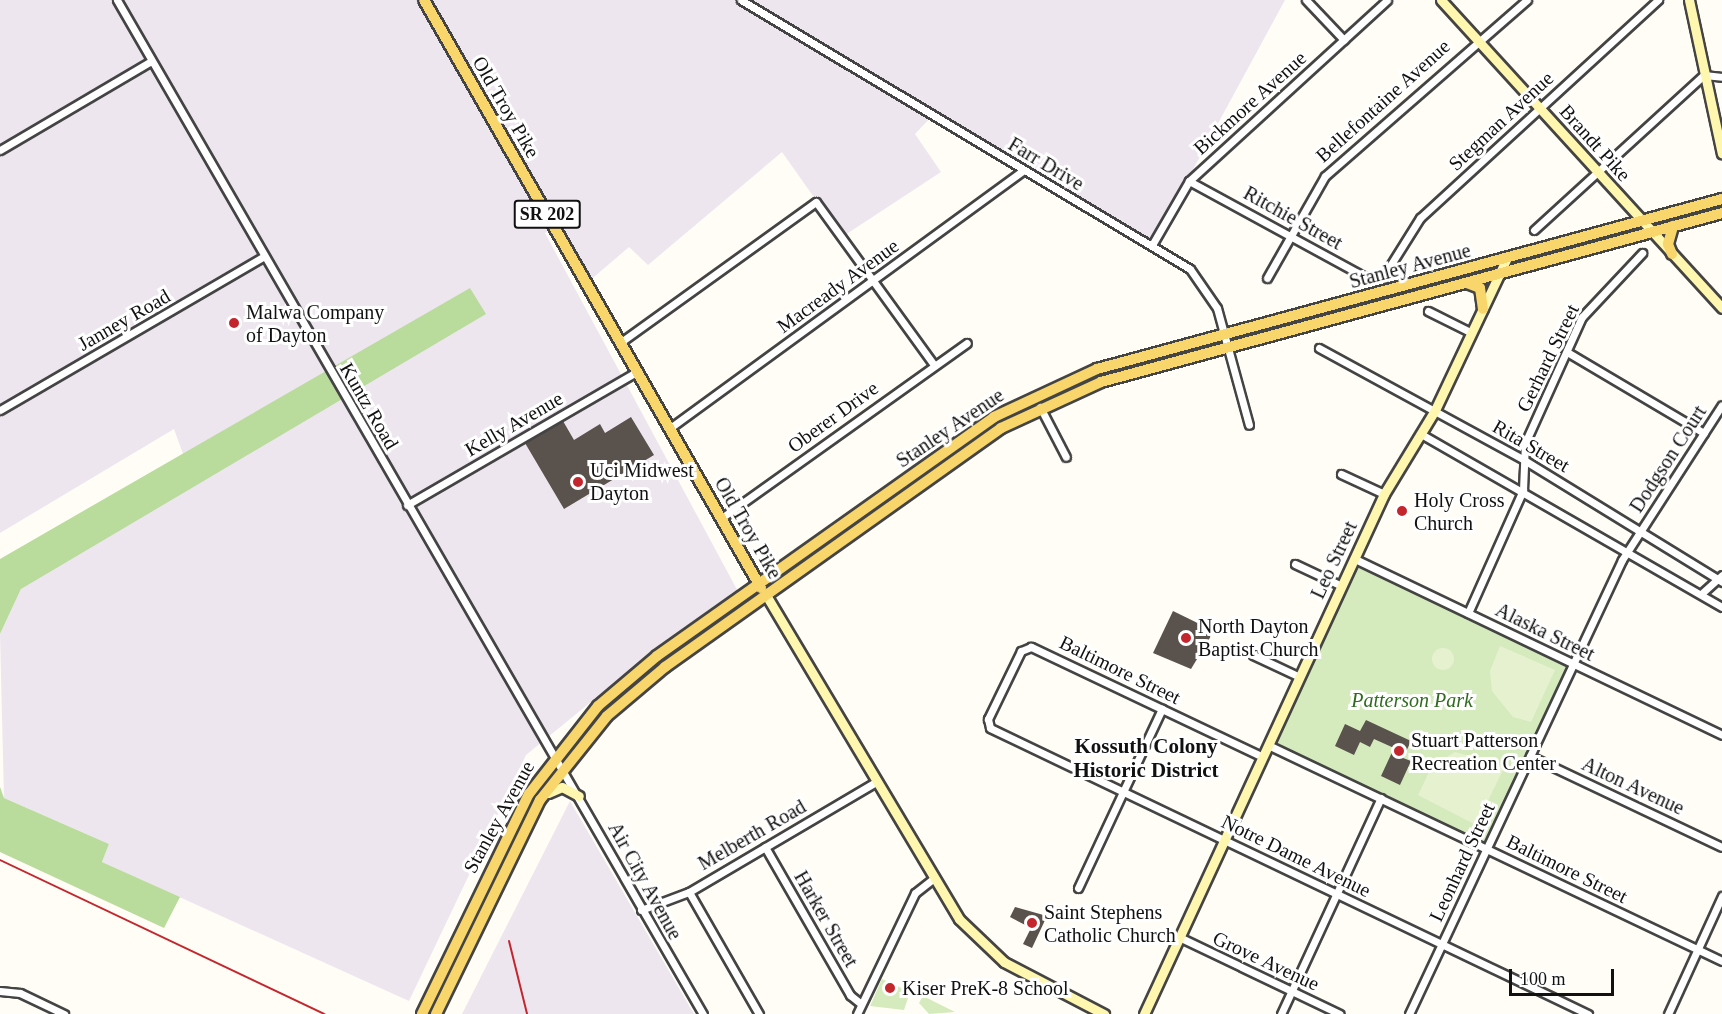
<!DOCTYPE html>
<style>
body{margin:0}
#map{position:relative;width:1722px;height:1014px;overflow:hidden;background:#fffdf5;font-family:Georgia,serif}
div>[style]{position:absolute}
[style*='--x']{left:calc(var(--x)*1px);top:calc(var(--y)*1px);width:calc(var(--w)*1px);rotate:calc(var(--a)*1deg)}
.industrial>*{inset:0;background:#eee6ef}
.green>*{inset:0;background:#d5ebbd;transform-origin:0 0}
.forest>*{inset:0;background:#b9dc9c}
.pitch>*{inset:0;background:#e6f2cf}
.round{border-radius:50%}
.building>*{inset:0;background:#5a524d}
.roads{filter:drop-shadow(2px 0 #444) drop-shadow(-2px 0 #444) drop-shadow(0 2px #444) drop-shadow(0 -2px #444)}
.street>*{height:7px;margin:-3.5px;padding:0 3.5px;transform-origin:3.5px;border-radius:3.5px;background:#fff}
.secondary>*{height:9px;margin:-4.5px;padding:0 4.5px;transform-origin:4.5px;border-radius:4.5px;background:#fff6b0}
.primary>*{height:10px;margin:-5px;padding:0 5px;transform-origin:5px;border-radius:5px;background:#f9d66b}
.rail>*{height:2px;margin:-1px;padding:0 1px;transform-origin:1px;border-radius:1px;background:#c4262e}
.dots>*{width:16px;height:16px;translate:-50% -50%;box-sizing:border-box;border:3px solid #fff;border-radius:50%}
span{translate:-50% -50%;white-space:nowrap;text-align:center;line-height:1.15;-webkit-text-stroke:6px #fff;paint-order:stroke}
.shield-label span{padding:2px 4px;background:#fff;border:2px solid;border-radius:4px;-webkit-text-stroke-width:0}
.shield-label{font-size:18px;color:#111;font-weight:700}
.street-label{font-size:20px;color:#111}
.poi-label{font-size:20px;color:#111}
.left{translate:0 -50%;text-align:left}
.park-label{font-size:20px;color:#2f6b1f;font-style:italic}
.neighbourhood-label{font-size:21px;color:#111;font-weight:700}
.scale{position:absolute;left:1509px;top:969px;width:105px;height:27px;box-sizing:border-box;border:3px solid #111;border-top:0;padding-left:8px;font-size:18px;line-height:21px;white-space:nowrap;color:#111;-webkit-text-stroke:4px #fff;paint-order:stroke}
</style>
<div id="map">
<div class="industrial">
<div style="clip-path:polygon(0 0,1285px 0,1152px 245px,933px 115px,915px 134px,941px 172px,842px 237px,782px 152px,648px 265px,629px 247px,587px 283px,554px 227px,545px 233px,741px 597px,669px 638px,526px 755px,409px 1001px,102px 862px,109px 844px,4px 798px,0 634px,21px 589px,183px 454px,174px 429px,0 533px)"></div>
<div style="clip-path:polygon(570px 801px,694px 1014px,462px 1014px)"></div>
</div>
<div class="green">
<div style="left:1355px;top:559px;width:242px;height:205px;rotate:26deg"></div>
<div style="clip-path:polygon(882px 979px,910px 992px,904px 1010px,870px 1006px)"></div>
<div style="clip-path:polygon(923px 996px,955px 1012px,929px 1014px,919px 1003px)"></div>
</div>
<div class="forest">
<div style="clip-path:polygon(470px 288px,486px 314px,21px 589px,0 634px,0 559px)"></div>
<div style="clip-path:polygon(0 787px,4px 798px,109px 844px,102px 862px,180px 897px,164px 928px,0 852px)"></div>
</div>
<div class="pitch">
<div style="clip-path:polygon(1500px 646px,1555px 670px,1531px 722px,1513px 717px,1492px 691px,1490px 671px)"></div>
<div class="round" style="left:1432px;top:648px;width:22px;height:22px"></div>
<div style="clip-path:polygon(1455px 752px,1505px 766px,1476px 825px,1418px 795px,1432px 766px)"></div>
</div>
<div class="building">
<div style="clip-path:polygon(631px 417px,654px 455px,564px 509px,525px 443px,563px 421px,574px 440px,600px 424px,605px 433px)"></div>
<div style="clip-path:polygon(1173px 611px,1214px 631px,1191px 669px,1153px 653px)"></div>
<div style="clip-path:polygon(1366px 720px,1411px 741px,1403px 758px,1411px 761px,1400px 785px,1381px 776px,1394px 748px,1374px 739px,1370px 747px,1360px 742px,1354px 755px,1335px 746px,1345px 724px,1360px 731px)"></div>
<div style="clip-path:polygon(1015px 907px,1047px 916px,1032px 948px,1023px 944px,1031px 928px,1010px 917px)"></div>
</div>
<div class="roads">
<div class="street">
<div style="--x:117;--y:0;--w:1171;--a:59.98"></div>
<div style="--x:741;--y:0;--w:523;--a:30.93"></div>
<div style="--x:1190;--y:269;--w:47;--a:55.3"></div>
<div style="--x:1217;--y:308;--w:121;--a:74.7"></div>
<div style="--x:1306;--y:0;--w:55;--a:46.5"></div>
<div style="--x:0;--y:150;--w:175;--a:-30.5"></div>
<div style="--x:1189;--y:181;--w:198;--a:28.6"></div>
<div style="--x:1363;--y:276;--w:20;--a:3"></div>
<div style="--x:1383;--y:277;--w:70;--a:-57.9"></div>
<div style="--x:1420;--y:218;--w:323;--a:-42.5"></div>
<div style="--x:1534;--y:230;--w:230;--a:-42.4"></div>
<div style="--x:1704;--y:75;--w:18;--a:6"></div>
<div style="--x:1152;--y:245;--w:74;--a:-60"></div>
<div style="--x:1189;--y:181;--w:268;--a:-42.4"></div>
<div style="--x:1267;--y:278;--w:117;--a:-60.4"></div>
<div style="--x:1325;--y:176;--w:268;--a:-41.1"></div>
<div style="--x:1428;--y:311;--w:49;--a:26.6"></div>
<div style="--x:621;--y:342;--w:240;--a:-35.7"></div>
<div style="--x:816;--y:202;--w:201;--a:54.1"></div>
<div style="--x:1319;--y:348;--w:234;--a:28.6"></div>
<div style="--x:1524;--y:460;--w:233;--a:31.6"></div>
<div style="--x:1567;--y:352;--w:159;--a:30.6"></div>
<div style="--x:1040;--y:407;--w:56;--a:62.5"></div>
<div style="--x:0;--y:410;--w:304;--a:-30.2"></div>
<div style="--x:670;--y:428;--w:438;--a:-36.1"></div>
<div style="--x:1421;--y:434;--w:347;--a:29.9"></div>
<div style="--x:1341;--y:474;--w:47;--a:24.9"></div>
<div style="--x:407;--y:505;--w:267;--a:-30.1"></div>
<div style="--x:720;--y:519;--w:303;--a:-35.5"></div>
<div style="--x:1355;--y:559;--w:407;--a:25.6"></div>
<div style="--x:1295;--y:564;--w:52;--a:25.1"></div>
<div style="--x:1701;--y:594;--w:28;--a:-42"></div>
<div style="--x:1468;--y:613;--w:135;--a:-65.9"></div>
<div style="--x:1523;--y:490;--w:47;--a:-87.6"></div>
<div style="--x:1525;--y:443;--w:138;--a:-65.7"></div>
<div style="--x:1582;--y:317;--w:88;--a:-46.8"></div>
<div style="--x:1253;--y:655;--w:52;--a:25.1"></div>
<div style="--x:1268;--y:745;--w:503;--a:25.44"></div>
<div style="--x:1530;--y:756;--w:212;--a:25.4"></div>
<div style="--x:1263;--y:757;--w:257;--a:-154.6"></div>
<div style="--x:1031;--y:647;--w:11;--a:158"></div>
<div style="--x:1021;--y:651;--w:76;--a:115.9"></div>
<div style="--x:988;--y:719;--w:9;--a:77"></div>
<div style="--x:990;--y:728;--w:663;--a:25.56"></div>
<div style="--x:765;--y:847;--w:171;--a:60.1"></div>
<div style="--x:850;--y:995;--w:14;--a:39"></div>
<div style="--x:1078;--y:888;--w:198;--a:-64.9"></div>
<div style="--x:689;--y:892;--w:141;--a:60.2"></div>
<div style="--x:641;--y:910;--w:51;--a:-20.6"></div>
<div style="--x:689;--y:892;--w:217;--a:-30.5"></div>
<div style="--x:1179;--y:937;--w:178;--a:25.6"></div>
<div style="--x:0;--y:991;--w:20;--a:6"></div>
<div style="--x:20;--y:993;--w:49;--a:25.5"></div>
<div style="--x:857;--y:1014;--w:134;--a:-64.4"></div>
<div style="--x:915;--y:893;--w:23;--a:-38"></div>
<div style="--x:1281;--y:1014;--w:238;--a:-65.2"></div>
<div style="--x:1409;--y:1014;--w:501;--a:-64.87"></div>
<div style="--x:1622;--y:560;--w:184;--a:-57.2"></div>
<div style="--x:1668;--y:1014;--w:130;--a:-65.4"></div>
</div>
<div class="secondary">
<div style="--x:1441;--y:0;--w:417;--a:47.6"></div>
<div style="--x:1689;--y:0;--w:157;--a:77.9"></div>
<div style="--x:766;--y:595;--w:377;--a:59.2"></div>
<div style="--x:959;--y:919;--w:62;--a:43.7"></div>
<div style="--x:1004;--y:962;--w:113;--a:27.5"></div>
<div style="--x:548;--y:793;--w:15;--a:-23"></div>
<div style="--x:562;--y:787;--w:19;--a:28"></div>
<div style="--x:1144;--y:1014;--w:573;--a:-65.22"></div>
<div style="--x:1384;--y:494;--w:98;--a:-58.7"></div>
<div style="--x:1435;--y:410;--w:168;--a:-64.7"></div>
</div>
<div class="primary">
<div style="--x:424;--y:0;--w:678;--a:60.18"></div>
<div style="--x:1672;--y:254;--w:11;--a:-112"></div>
<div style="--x:1668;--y:244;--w:19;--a:-74"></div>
<div style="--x:1467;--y:283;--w:14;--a:21"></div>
<div style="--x:1480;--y:288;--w:21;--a:82"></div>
<div style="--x:422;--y:1014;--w:245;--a:-64.1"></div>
<div style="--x:529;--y:794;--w:112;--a:-51.9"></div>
<div style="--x:598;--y:706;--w:77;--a:-40.3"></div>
<div style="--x:657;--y:656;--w:413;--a:-35.3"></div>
<div style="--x:994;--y:417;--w:114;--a:-25"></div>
<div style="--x:1097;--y:369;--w:648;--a:-15.22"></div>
<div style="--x:436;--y:1014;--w:238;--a:-64.1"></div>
<div style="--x:540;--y:800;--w:107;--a:-51.4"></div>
<div style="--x:607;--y:716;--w:76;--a:-40.2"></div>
<div style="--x:665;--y:667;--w:412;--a:-35.4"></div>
<div style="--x:1001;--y:428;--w:110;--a:-24.7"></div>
<div style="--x:1101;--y:382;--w:644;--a:-15.22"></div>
</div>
</div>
<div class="rail">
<div style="--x:0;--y:860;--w:359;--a:25.4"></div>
<div style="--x:509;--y:941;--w:75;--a:76.1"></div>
</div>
<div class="dots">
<div style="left:234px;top:323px;background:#c4262e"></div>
<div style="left:578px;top:482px;background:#c4262e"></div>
<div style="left:1402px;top:511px;background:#c4262e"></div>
<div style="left:1186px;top:638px;background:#c4262e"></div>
<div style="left:1399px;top:751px;background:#c4262e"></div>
<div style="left:1032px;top:923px;background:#c4262e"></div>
<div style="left:890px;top:988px;background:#c4262e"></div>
</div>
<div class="shield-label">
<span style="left:547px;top:214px">SR 202</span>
</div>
<div class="street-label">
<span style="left:1383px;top:101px;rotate:-42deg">Bellefontaine Avenue</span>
<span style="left:1250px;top:103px;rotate:-42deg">Bickmore Avenue</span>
<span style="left:506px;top:107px;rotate:60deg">Old Troy Pike</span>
<span style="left:1501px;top:121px;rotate:-43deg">Stegman Avenue</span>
<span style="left:1595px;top:143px;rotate:48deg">Brandt Pike</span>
<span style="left:1046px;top:164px;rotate:31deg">Farr Drive</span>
<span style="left:1293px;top:218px;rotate:29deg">Ritchie Street</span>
<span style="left:1410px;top:266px;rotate:-15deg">Stanley Avenue</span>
<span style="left:838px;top:286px;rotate:-36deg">Macready Avenue</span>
<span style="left:124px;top:320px;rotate:-30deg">Janney Road</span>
<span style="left:1548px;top:358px;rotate:-64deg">Gerhard Street</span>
<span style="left:369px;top:406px;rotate:60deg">Kuntz Road</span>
<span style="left:833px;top:417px;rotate:-36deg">Oberer Drive</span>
<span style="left:514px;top:424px;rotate:-30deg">Kelly Avenue</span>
<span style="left:950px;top:428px;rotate:-34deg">Stanley Avenue</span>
<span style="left:1531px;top:446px;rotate:30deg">Rita Street</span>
<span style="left:1668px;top:459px;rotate:-57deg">Dodgson Court</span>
<span style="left:748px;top:528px;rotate:60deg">Old Troy Pike</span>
<span style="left:1334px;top:560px;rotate:-65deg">Leo Street</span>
<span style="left:1545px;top:632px;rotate:26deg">Alaska Street</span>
<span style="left:1120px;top:670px;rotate:26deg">Baltimore Street</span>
<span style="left:1633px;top:786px;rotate:25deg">Alton Avenue</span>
<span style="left:499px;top:817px;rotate:-61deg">Stanley Avenue</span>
<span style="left:752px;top:835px;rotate:-30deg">Melberth Road</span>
<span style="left:1296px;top:856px;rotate:26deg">Notre Dame Avenue</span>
<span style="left:1462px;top:862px;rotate:-65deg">Leonhard Street</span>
<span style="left:1567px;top:869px;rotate:26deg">Baltimore Street</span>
<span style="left:645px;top:881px;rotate:61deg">Air City Avenue</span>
<span style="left:826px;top:919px;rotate:60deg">Harker Street</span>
<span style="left:1266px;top:961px;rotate:25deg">Grove Avenue</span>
</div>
<div class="poi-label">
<span class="left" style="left:246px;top:324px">Malwa Company<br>of Dayton</span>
<span class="left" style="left:590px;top:482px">Uci Midwest<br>Dayton</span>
<span class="left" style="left:1414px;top:512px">Holy Cross<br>Church</span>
<span class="left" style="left:1198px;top:638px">North Dayton<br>Baptist Church</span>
<span class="left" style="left:1411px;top:752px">Stuart Patterson<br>Recreation Center</span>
<span class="left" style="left:1044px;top:924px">Saint Stephens<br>Catholic Church</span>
<span class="left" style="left:902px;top:988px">Kiser PreK-8 School</span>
</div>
<div class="park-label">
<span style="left:1412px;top:700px">Patterson Park</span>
</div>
<div class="neighbourhood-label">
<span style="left:1146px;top:758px">Kossuth Colony<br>Historic District</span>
</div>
<div class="scale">100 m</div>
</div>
